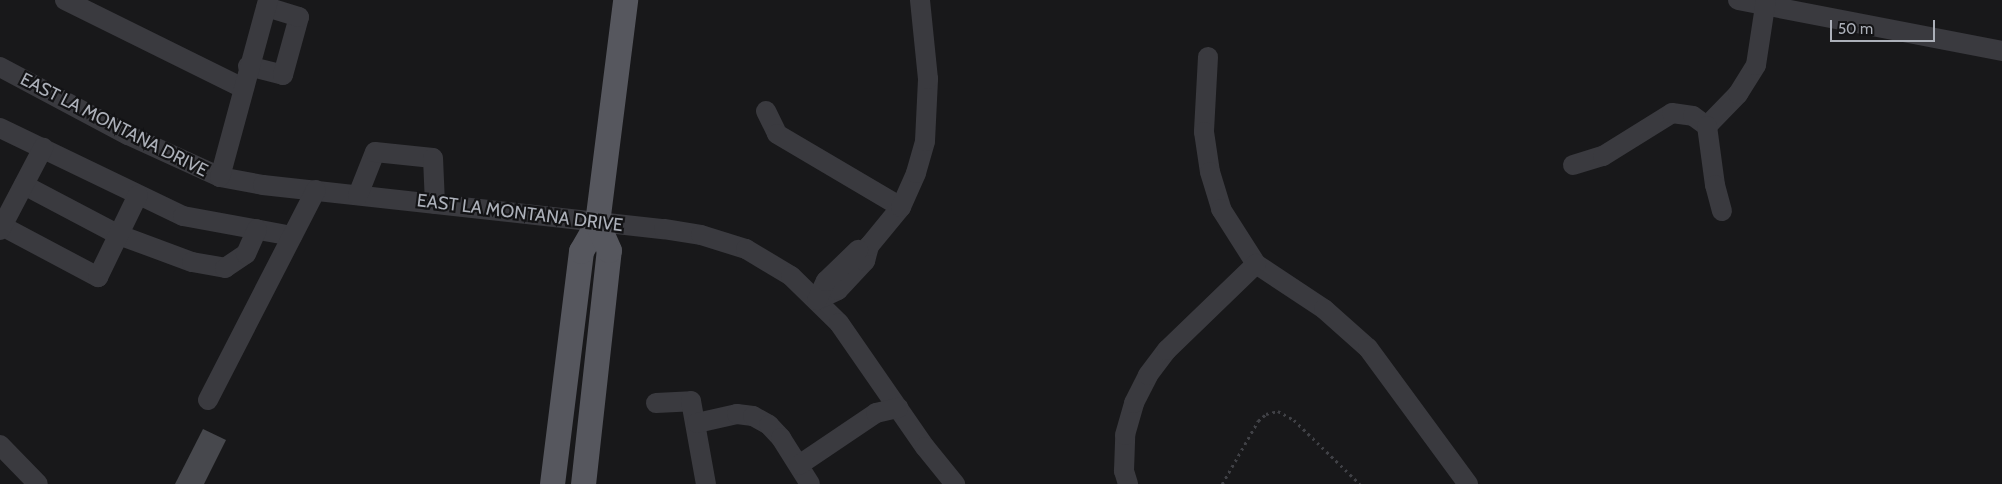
<!DOCTYPE html>
<style>
body{margin:0}
#map{position:relative;width:2002px;height:484px;overflow:hidden;background:#18181a;font-family:Cabin,sans-serif}
div>[style]{position:absolute}
[style*='--x']{left:calc(var(--x)*1px);top:calc(var(--y)*1px);width:calc(var(--w)*1px);rotate:calc(var(--a)*1deg)}
.building>*{inset:0;background:#47484d}
.path>*{height:2.5px;margin-top:-1.25px;transform-origin:0;background:repeating-linear-gradient(90deg,#404146 0 2.5px,transparent 0 6.5px)}
.minor>*{height:20px;margin:-10px;padding:0 10px;transform-origin:10px;border-radius:10px;background:#3a3a3f}
.major>*{height:25px;margin:-12.5px;padding:0 12.5px;transform-origin:12.5px;border-radius:12.5px;background:#56575e}
span{translate:-50% -50%;white-space:nowrap;text-align:center;line-height:1.15;-webkit-text-stroke:4.5px #131315;paint-order:stroke}
.street-label{font-size:18px;color:#acb0b9}
.scale{position:absolute;left:1830px;top:20px;width:105px;height:22px;box-sizing:border-box;border:2px solid #acb0b9;border-top:0;padding-left:6px;font-size:15px;line-height:18px;white-space:nowrap;color:#acb0b9;-webkit-text-stroke:4px #131315;paint-order:stroke}
</style>
<div id="map">
<div class="building">
<div style="clip-path:polygon(203px 429px,226px 440px,204px 484px,175px 484px)"></div>
</div>
<div class="path">
<div style="--x:1222;--y:484;--w:73;--a:-60.3"></div>
<div style="--x:1258;--y:421;--w:11;--a:-41"></div>
<div style="--x:1266;--y:414;--w:12;--a:-14"></div>
<div style="--x:1278;--y:411;--w:18;--a:29"></div>
<div style="--x:1294;--y:420;--w:92;--a:44.1"></div>
</div>
<div class="minor">
<div style="--x:65;--y:0;--w:199;--a:26.3"></div>
<div style="--x:1738;--y:0;--w:269;--a:10.9"></div>
<div style="--x:1208;--y:57;--w:75;--a:93.1"></div>
<div style="--x:1204;--y:132;--w:40;--a:81.5"></div>
<div style="--x:1210;--y:172;--w:39;--a:73"></div>
<div style="--x:1221;--y:209;--w:65;--a:57.5"></div>
<div style="--x:1256;--y:264;--w:82;--a:33.5"></div>
<div style="--x:1324;--y:309;--w:59;--a:41.6"></div>
<div style="--x:1368;--y:348;--w:169;--a:53.7"></div>
<div style="--x:248;--y:66;--w:36;--a:14"></div>
<div style="--x:283;--y:75;--w:60;--a:-74.6"></div>
<div style="--x:299;--y:17;--w:34;--a:-163"></div>
<div style="--x:0;--y:67;--w:145;--a:28"></div>
<div style="--x:128;--y:135;--w:101;--a:24.5"></div>
<div style="--x:220;--y:177;--w:44;--a:10.5"></div>
<div style="--x:263;--y:185;--w:403;--a:6.3"></div>
<div style="--x:664;--y:229;--w:37;--a:9"></div>
<div style="--x:701;--y:235;--w:47;--a:17.3"></div>
<div style="--x:746;--y:249;--w:52;--a:31"></div>
<div style="--x:791;--y:276;--w:67;--a:44.4"></div>
<div style="--x:839;--y:323;--w:151;--a:55.3"></div>
<div style="--x:925;--y:447;--w:48;--a:51"></div>
<div style="--x:766;--y:111;--w:25;--a:64"></div>
<div style="--x:777;--y:134;--w:144;--a:30.5"></div>
<div style="--x:1707;--y:126;--w:45;--a:-45.9"></div>
<div style="--x:1738;--y:94;--w:34;--a:-58"></div>
<div style="--x:1756;--y:65;--w:66;--a:-81.3"></div>
<div style="--x:0;--y:128;--w:203;--a:25.7"></div>
<div style="--x:183;--y:216;--w:111;--a:10.4"></div>
<div style="--x:1573;--y:165;--w:31;--a:-17"></div>
<div style="--x:1603;--y:156;--w:81;--a:-31.9"></div>
<div style="--x:1672;--y:113;--w:21;--a:8"></div>
<div style="--x:1693;--y:116;--w:17;--a:36"></div>
<div style="--x:1707;--y:126;--w:60;--a:82.3"></div>
<div style="--x:1715;--y:185;--w:27;--a:75"></div>
<div style="--x:220;--y:177;--w:183;--a:-74.8"></div>
<div style="--x:24;--y:185;--w:107;--a:27.8"></div>
<div style="--x:119;--y:235;--w:78;--a:20.3"></div>
<div style="--x:192;--y:262;--w:34;--a:10"></div>
<div style="--x:225;--y:268;--w:25;--a:-34"></div>
<div style="--x:246;--y:254;--w:27;--a:-66"></div>
<div style="--x:358;--y:195;--w:46;--a:-68.4"></div>
<div style="--x:375;--y:152;--w:58;--a:5.9"></div>
<div style="--x:433;--y:158;--w:46;--a:87.5"></div>
<div style="--x:2;--y:226;--w:109;--a:28"></div>
<div style="--x:98;--y:277;--w:91;--a:-64"></div>
<div style="--x:0;--y:230;--w:93;--a:-62.3"></div>
<div style="--x:817;--y:300;--w:23;--a:-25"></div>
<div style="--x:838;--y:290;--w:40;--a:-47"></div>
<div style="--x:865;--y:261;--w:16;--a:-75"></div>
<div style="--x:869;--y:246;--w:50;--a:-50.6"></div>
<div style="--x:901;--y:207;--w:37;--a:-66"></div>
<div style="--x:916;--y:173;--w:33;--a:-74"></div>
<div style="--x:925;--y:141;--w:62;--a:-87.2"></div>
<div style="--x:928;--y:79;--w:79;--a:-95.8"></div>
<div style="--x:817;--y:300;--w:21;--a:-65"></div>
<div style="--x:826;--y:281;--w:45;--a:-44.1"></div>
<div style="--x:208;--y:400;--w:236;--a:-62.8"></div>
<div style="--x:656;--y:403;--w:35;--a:-3"></div>
<div style="--x:691;--y:401;--w:84;--a:79.8"></div>
<div style="--x:697;--y:423;--w:41;--a:-12.7"></div>
<div style="--x:737;--y:414;--w:16;--a:7"></div>
<div style="--x:753;--y:416;--w:18;--a:29"></div>
<div style="--x:769;--y:425;--w:18;--a:47"></div>
<div style="--x:781;--y:438;--w:54;--a:57.8"></div>
<div style="--x:0;--y:445;--w:54;--a:45.7"></div>
<div style="--x:799;--y:465;--w:93;--a:-34"></div>
<div style="--x:876;--y:413;--w:23;--a:-13"></div>
<div style="--x:1128;--y:484;--w:14;--a:-107"></div>
<div style="--x:1124;--y:471;--w:36;--a:-88"></div>
<div style="--x:1125;--y:435;--w:33;--a:-74"></div>
<div style="--x:1134;--y:403;--w:31;--a:-63"></div>
<div style="--x:1148;--y:375;--w:31;--a:-53"></div>
<div style="--x:1167;--y:350;--w:124;--a:-44"></div>
</div>
<div class="major">
<div style="--x:552;--y:484;--w:235;--a:-82.9"></div>
<div style="--x:581;--y:251;--w:32;--a:-60"></div>
<div style="--x:597;--y:223;--w:225;--a:-82.8"></div>
<div style="--x:583;--y:484;--w:235;--a:-83.7"></div>
<div style="--x:609;--y:250;--w:30;--a:-114"></div>
</div>
<div class="street-label">
<span style="left:114px;top:125px;rotate:27deg">EAST LA MONTANA DRIVE</span>
<span style="left:520px;top:213px;rotate:7deg">EAST LA MONTANA DRIVE</span>
</div>
<div class="scale">50 m</div>
</div>
